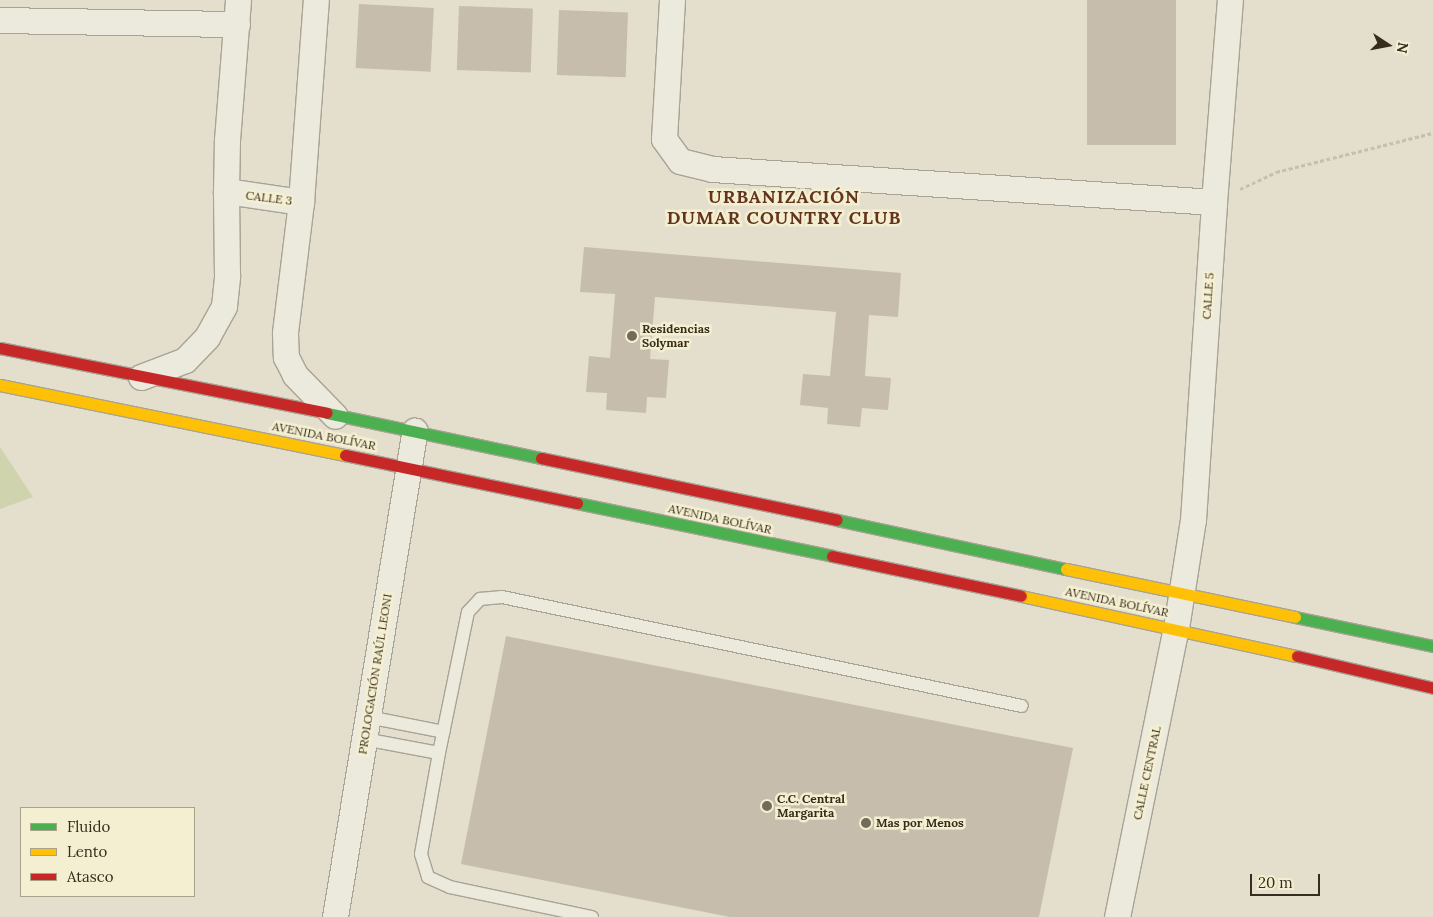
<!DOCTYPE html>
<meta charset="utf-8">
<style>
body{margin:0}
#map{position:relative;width:1433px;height:917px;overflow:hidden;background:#e3dfcc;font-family:Lora,serif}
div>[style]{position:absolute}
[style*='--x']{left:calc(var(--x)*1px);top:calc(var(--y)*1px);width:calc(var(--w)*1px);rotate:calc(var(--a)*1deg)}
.green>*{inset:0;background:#cfd4ae}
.building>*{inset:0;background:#c7bdad;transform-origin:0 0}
.path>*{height:3px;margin-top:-1.5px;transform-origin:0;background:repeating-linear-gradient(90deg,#c3c0b4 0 4px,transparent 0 6.5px)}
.roads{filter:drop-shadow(1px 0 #a8a395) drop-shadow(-1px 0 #a8a395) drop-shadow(0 1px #a8a395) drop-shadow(0 -1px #a8a395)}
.lane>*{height:12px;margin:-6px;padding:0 6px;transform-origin:6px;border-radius:6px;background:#ece9dd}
.street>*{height:25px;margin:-12.5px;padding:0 12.5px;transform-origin:12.5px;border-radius:12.5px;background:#ece9dd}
.fast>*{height:11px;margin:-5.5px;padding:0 5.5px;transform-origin:5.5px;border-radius:5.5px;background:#4caf50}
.slow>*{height:11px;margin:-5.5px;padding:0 5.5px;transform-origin:5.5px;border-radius:5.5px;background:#ffc107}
.jam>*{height:11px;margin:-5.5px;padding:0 5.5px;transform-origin:5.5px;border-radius:5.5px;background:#c62828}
.dots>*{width:14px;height:14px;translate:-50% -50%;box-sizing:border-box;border:2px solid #f5efd1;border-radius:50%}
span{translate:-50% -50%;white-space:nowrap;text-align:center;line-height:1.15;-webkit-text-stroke:5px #f5efd1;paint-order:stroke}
.street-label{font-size:12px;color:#362d1d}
.poi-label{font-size:12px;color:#362d1d;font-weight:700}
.left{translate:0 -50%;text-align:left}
.district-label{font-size:18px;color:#62341d;font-weight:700;letter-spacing:1px}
.legend{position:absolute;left:20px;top:807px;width:175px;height:90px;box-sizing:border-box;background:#f5efd1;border:1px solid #a9a189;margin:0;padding:6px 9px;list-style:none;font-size:15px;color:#362d1d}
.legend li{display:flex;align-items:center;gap:10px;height:25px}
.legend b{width:25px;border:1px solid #a9a189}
.north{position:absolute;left:1363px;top:20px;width:50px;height:50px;-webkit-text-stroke:4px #f5efd1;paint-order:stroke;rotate:101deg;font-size:14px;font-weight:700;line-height:20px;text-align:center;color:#362d1d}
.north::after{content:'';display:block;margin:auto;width:18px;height:22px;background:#362d1d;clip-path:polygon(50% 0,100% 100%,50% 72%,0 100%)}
.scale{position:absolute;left:1250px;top:874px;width:70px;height:22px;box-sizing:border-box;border:2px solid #362d1d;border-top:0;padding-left:6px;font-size:15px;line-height:18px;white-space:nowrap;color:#362d1d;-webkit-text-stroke:4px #f5efd1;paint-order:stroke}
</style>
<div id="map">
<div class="green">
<div style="clip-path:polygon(0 447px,33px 497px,0 509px)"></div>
</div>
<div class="building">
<div style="left:1087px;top:0;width:89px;height:145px"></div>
<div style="left:359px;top:4px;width:75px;height:64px;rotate:3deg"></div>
<div style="left:459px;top:6px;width:74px;height:64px;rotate:2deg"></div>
<div style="left:559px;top:10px;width:69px;height:65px;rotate:2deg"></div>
<div style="clip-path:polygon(584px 247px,901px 273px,898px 317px,869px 315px,865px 376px,891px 378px,888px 410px,862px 408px,860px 427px,827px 424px,828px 408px,800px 405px,803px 374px,830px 376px,836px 312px,655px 297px,650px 359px,669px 360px,666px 398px,647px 397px,646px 413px,606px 410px,607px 393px,586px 392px,589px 356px,610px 358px,615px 294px,580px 292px)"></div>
<div style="clip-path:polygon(506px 636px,1073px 748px,1039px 917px,730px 917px,461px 864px)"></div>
</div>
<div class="path">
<div style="--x:1240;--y:189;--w:40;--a:-25"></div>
<div style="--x:1276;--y:172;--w:162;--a:-14"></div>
</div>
<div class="roads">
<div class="lane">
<div style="--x:368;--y:717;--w:77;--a:11.2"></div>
<div style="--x:364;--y:739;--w:76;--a:10.6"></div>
<div style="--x:592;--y:917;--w:145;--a:-168.1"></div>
<div style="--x:450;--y:887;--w:24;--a:-156"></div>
<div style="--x:428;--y:877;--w:24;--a:-107"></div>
<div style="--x:421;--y:854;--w:103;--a:-79.9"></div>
<div style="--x:439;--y:753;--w:144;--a:-78.4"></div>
<div style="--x:468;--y:612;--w:18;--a:-47"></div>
<div style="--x:480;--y:599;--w:22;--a:-5"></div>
<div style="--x:502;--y:597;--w:531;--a:11.84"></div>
</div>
<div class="street">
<div style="--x:672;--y:0;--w:139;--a:93.3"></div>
<div style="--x:664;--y:139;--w:27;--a:54"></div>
<div style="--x:680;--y:161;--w:33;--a:14"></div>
<div style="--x:712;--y:169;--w:503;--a:3.76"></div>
<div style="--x:0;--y:20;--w:237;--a:1"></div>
<div style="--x:226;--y:191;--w:76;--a:8.3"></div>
<div style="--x:301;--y:202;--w:203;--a:-85.8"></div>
<div style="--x:301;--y:202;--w:132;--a:97"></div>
<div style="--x:285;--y:333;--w:24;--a:88"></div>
<div style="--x:286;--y:357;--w:20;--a:63"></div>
<div style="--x:295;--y:375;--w:57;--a:45.7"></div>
<div style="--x:141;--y:377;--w:47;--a:-21.1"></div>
<div style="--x:185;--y:360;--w:32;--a:-46"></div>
<div style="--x:207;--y:337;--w:35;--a:-61"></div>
<div style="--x:224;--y:306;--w:31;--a:-84"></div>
<div style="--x:227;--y:275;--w:84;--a:-90.7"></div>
<div style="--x:226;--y:191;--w:51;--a:-88.9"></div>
<div style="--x:227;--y:140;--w:140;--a:-85.5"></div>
<div style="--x:335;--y:917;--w:493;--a:-80.7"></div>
<div style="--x:1117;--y:917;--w:295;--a:-78.5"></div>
<div style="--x:1176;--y:628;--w:109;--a:-81.1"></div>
<div style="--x:1193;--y:520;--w:319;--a:-86.2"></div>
<div style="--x:1214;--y:202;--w:203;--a:-85.5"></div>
</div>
<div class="fast">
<div style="--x:327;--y:413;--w:219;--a:11.9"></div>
<div style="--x:577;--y:503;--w:260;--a:11.7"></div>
<div style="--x:837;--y:520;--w:234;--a:12.1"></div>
<div style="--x:1295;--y:617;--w:141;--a:11.9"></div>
</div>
<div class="slow">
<div style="--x:0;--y:385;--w:352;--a:11.5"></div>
<div style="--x:1066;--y:569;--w:234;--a:11.8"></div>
<div style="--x:1021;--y:596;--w:282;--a:12.3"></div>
</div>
<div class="jam">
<div style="--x:0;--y:348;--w:333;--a:11.2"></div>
<div style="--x:345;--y:455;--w:237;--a:11.7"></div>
<div style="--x:541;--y:458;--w:302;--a:11.8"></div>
<div style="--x:832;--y:556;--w:193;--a:11.9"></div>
<div style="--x:1297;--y:656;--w:140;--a:13.2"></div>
</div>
</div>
<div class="dots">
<div style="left:632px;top:336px;background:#736b5a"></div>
<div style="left:767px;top:806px;background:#736b5a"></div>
<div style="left:866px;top:823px;background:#736b5a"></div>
</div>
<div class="street-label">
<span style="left:269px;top:198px;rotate:7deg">CALLE 3</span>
<span style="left:1208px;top:296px;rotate:-86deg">CALLE 5</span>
<span style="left:324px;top:436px;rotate:11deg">AVENIDA BOLÍVAR</span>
<span style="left:720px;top:519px;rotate:12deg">AVENIDA BOLÍVAR</span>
<span style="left:1117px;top:602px;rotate:12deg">AVENIDA BOLÍVAR</span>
<span style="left:375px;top:674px;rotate:-81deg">PROLOGACIÓN RAÚL LEONI</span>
<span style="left:1147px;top:773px;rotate:-78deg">CALLE CENTRAL</span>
</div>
<div class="poi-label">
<span class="left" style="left:642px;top:336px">Residencias<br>Solymar</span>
<span class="left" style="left:777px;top:806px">C.C. Central<br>Margarita</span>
<span class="left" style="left:876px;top:823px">Mas por Menos</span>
</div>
<div class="district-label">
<span style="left:784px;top:208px">URBANIZACIÓN<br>DUMAR COUNTRY CLUB</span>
</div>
<ul class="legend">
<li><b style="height:6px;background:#4caf50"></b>Fluido</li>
<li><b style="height:6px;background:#ffc107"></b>Lento</li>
<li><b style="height:6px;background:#c62828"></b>Atasco</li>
</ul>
<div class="north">N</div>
<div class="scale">20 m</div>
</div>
